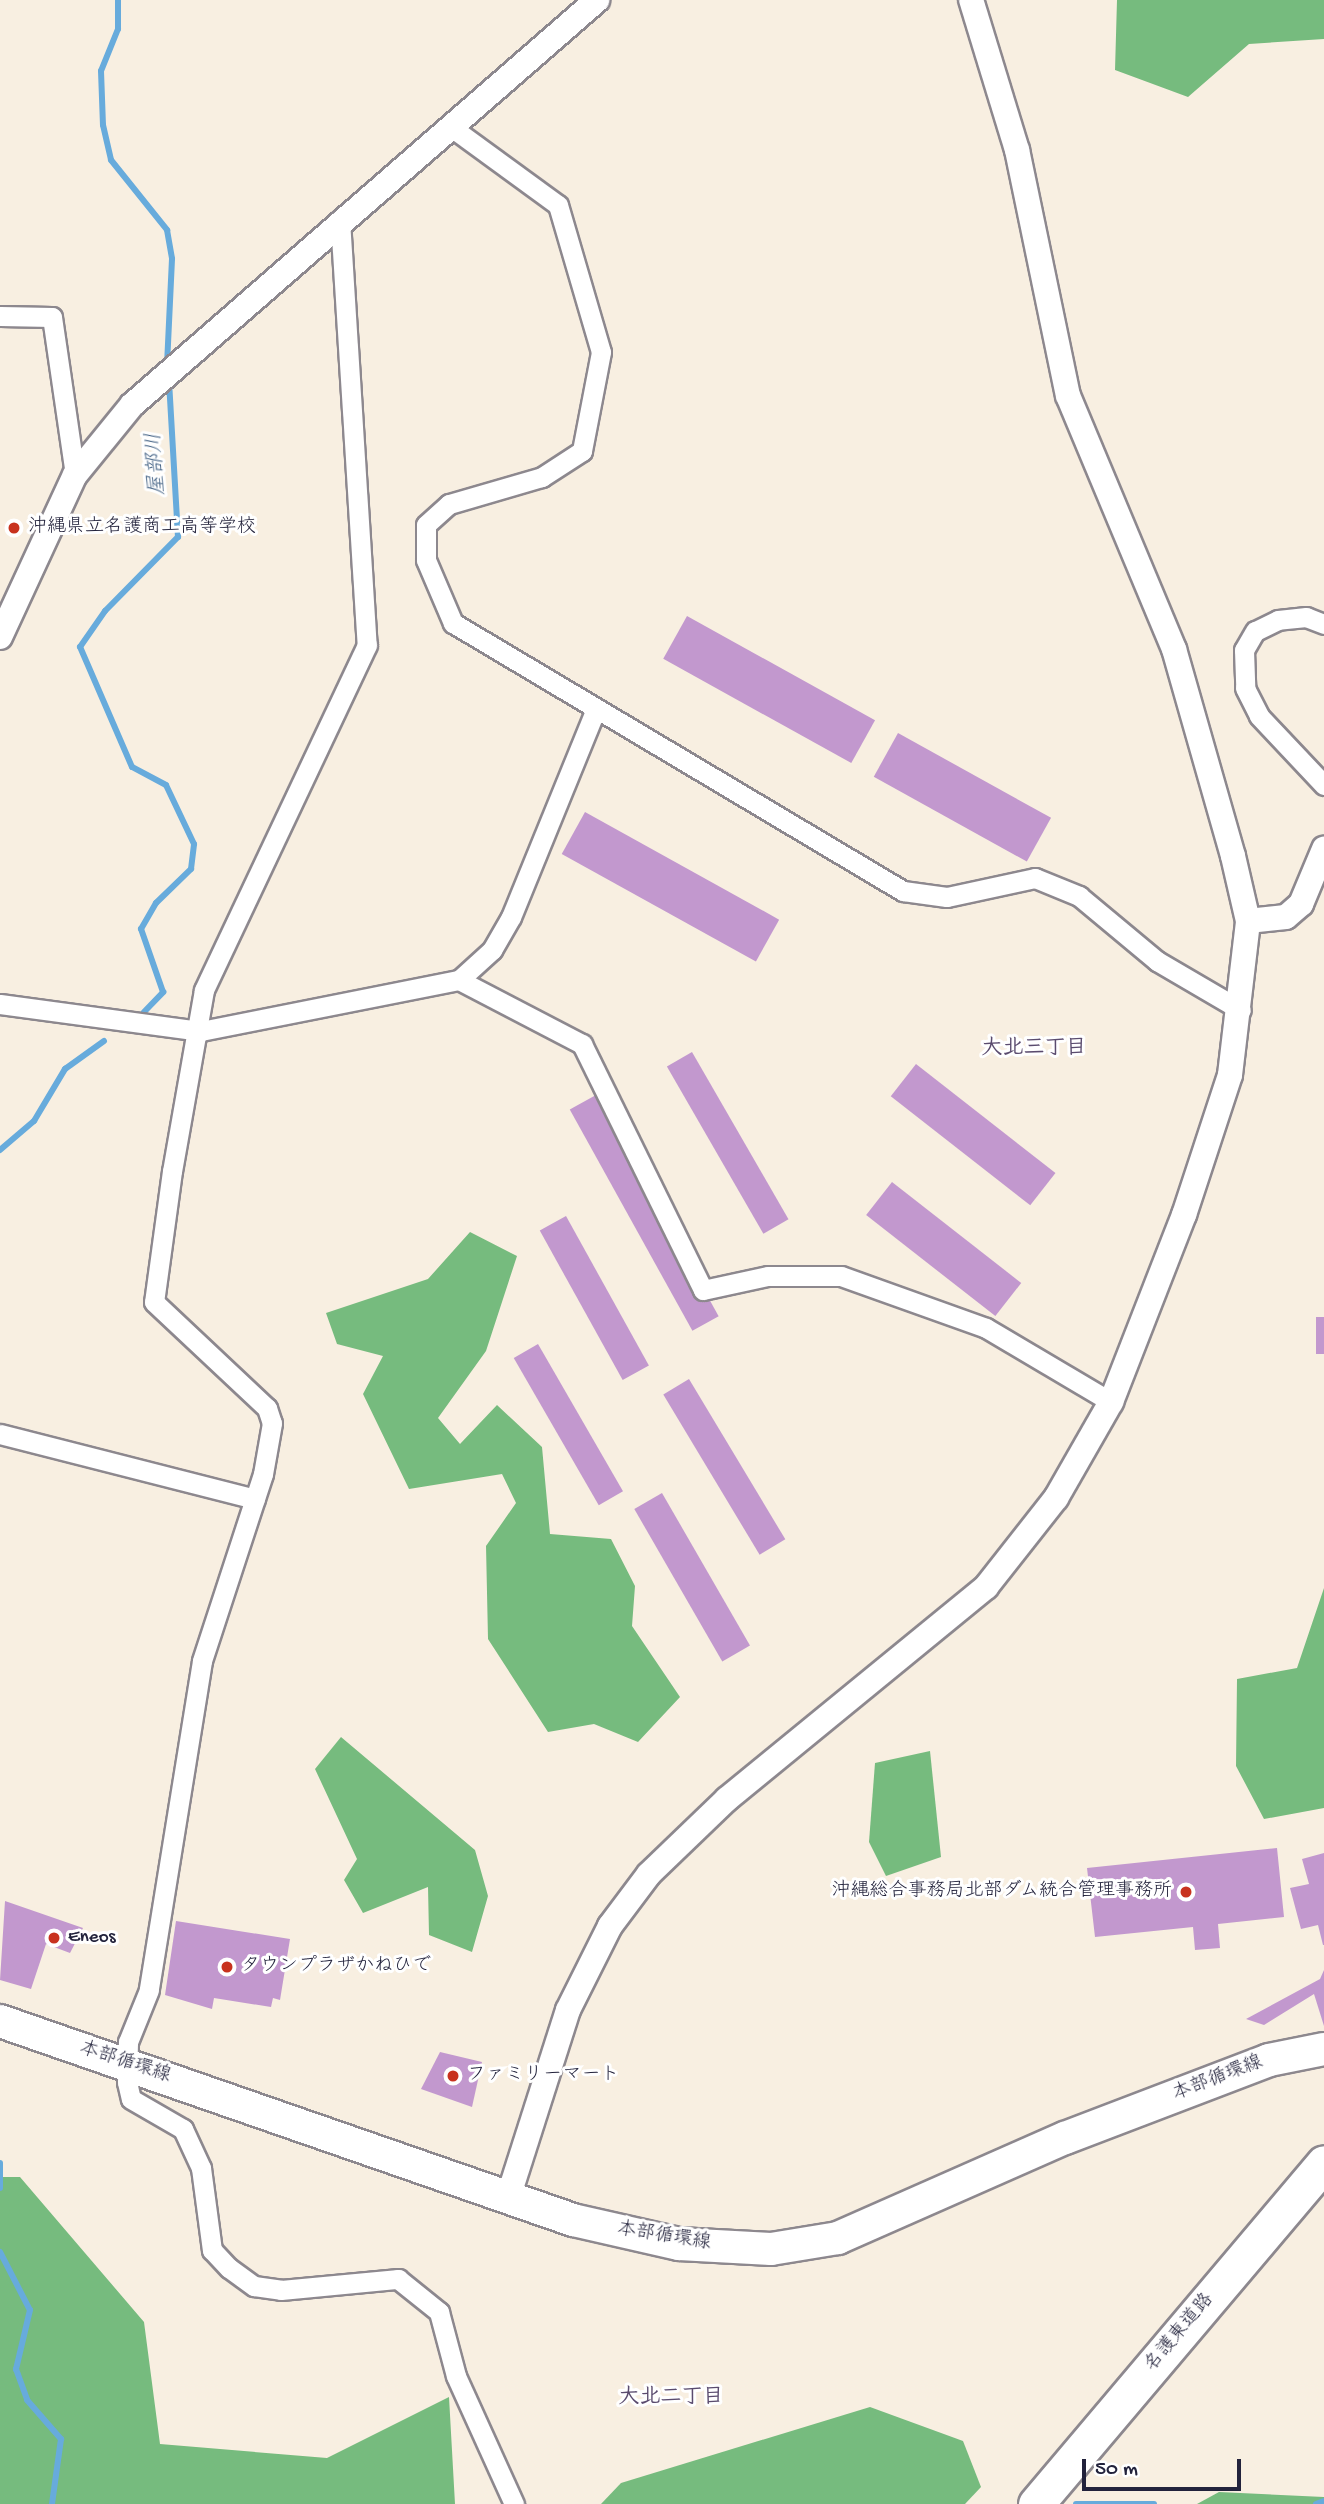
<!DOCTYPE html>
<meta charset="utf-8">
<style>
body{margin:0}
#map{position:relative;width:1324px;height:2504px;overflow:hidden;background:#f8efe1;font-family:"Gochi Hand","Klee One",sans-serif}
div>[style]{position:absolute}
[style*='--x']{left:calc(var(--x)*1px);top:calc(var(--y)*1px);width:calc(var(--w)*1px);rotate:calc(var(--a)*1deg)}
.forest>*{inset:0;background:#76bb7e}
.stream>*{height:6px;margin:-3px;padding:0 3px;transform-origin:3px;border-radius:3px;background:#67abdc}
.building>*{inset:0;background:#c298ce;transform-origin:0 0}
.roads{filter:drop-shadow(2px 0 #8d888e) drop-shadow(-2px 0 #8d888e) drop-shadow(0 2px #8d888e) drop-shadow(0 -2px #8d888e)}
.minor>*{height:19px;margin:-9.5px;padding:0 9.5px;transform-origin:9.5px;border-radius:9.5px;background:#fff}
.tertiary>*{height:24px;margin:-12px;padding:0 12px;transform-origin:12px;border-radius:12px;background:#fff}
.primary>*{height:32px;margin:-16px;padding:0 16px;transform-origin:16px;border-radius:16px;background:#fff}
.motorway>*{height:35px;margin:-17.5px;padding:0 17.5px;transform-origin:17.5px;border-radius:17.5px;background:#fff}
.dots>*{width:19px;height:19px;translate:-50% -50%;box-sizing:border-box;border:4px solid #fff;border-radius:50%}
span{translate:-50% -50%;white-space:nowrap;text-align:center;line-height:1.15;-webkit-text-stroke:6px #fff;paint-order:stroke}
.poi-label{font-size:19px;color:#22223b}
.left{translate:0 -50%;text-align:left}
.right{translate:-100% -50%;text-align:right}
.street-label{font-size:19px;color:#22223b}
.water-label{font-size:21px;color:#416083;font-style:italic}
.neighbourhood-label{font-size:21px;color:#5a4b6e;font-weight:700}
.scale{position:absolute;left:1082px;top:2459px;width:159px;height:32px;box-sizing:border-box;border:4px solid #22223b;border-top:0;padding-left:9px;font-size:21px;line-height:24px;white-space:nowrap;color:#22223b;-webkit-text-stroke:5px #fff;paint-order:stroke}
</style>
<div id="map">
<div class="forest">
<div style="clip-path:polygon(1117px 0,1324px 0,1324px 39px,1249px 44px,1188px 97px,1115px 70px)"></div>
<div style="clip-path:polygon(470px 1232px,517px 1256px,486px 1351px,438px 1418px,460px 1444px,497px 1405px,542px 1447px,550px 1534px,611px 1539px,635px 1586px,632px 1626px,680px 1697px,638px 1742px,594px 1724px,548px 1732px,488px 1639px,486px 1546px,516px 1503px,502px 1474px,409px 1489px,363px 1394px,383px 1356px,337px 1344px,326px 1313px,428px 1279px)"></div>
<div style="clip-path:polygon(1324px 1588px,1324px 1808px,1264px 1819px,1236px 1766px,1237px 1679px,1297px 1668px)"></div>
<div style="clip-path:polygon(341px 1737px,475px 1850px,488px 1896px,472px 1952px,429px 1935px,428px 1887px,363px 1913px,344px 1880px,357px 1859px,315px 1769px)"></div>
<div style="clip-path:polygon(930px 1751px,941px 1857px,886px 1876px,869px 1842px,875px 1763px)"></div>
<div style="clip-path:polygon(0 2177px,20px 2177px,144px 2322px,160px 2444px,327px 2458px,449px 2397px,455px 2504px,0 2504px)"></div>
<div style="clip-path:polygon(870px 2407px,963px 2441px,981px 2487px,965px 2504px,601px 2504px,621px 2483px)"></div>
<div style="clip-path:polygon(1219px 2492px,1324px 2497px,1324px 2504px,1197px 2504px)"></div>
</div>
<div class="stream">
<div style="--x:118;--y:0;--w:29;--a:90"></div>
<div style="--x:118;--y:29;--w:45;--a:112"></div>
<div style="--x:101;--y:71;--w:54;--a:87.9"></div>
<div style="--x:103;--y:125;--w:36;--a:77"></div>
<div style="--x:111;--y:160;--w:90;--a:51.3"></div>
<div style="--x:167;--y:230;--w:29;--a:80"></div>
<div style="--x:172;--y:259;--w:106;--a:92.7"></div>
<div style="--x:144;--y:1012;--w:28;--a:-46"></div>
<div style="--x:163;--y:992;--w:67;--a:-109.2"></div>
<div style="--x:141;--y:929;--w:30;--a:-60"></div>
<div style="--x:156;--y:903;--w:49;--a:-44.2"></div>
<div style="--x:191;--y:869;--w:25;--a:-83"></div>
<div style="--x:194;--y:844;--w:65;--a:-115.4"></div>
<div style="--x:166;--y:785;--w:38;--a:-152"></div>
<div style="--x:132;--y:767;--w:131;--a:-113.4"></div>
<div style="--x:80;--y:647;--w:44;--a:-55.2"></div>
<div style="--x:105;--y:611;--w:104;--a:-45.4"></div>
<div style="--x:178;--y:537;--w:154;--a:-93.3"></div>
<div style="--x:0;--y:1150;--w:45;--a:-40.5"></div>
<div style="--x:34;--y:1121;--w:61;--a:-59.2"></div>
<div style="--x:65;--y:1069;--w:48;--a:-35.7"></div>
<div style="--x:0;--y:2163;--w:25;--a:90"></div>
<div style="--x:0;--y:2252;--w:65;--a:62.7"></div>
<div style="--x:30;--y:2310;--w:61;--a:103.3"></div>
<div style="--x:16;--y:2369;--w:33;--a:70"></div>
<div style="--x:27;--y:2400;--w:52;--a:48.9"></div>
<div style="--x:61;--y:2439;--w:66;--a:97.9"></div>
<div style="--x:1076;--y:2504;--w:78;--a:0"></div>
<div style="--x:1316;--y:2504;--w:9;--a:-21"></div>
</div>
<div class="building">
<div style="left:687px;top:616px;width:215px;height:49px;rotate:29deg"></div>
<div style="left:898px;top:733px;width:175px;height:50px;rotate:29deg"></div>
<div style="left:585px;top:812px;width:222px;height:48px;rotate:29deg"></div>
<div style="left:692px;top:1052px;width:193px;height:29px;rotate:60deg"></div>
<div style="left:916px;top:1064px;width:177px;height:41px;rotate:38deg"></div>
<div style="left:596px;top:1095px;width:253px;height:30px;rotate:61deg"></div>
<div style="left:892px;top:1182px;width:164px;height:42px;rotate:38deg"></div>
<div style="left:566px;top:1216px;width:171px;height:30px;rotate:61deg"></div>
<div style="left:1316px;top:1317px;width:8px;height:37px"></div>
<div style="left:538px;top:1344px;width:170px;height:28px;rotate:60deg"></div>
<div style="left:689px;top:1379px;width:187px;height:30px;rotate:59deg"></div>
<div style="left:662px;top:1493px;width:176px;height:32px;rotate:60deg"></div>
<div style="clip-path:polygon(1277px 1848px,1284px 1917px,1218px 1924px,1220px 1948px,1195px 1950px,1193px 1927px,1095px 1937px,1087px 1868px)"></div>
<div style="clip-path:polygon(1324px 1853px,1324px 1945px,1323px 1945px,1318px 1925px,1301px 1929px,1290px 1888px,1309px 1884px,1302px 1859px)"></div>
<div style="clip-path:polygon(5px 1901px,83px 1928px,70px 1953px,46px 1944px,31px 1989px,0 1980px)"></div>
<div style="clip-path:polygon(176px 1921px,290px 1939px,280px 2000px,273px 1998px,271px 2007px,214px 1998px,212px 2009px,165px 1995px)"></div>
<div style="clip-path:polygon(1324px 1970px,1324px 2026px,1314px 1994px,1264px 2025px,1246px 2019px,1320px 1979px)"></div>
<div style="clip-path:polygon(440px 2052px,482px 2062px,472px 2107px,421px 2089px)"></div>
</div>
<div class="roads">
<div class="minor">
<div style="--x:451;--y:127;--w:132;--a:36.1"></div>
<div style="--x:558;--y:205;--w:153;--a:73.7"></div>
<div style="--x:601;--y:352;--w:101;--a:100.9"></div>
<div style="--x:582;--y:451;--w:48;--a:147"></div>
<div style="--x:542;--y:477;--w:97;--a:163.8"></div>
<div style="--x:449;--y:504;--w:31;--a:138"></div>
<div style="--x:426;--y:525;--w:35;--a:90"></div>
<div style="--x:426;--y:560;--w:69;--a:66.8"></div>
<div style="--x:453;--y:623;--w:524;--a:30.78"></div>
<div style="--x:903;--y:891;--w:44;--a:7.8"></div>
<div style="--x:947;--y:897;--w:90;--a:-12.2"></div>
<div style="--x:1035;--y:878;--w:48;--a:22.2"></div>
<div style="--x:1079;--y:896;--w:102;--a:39.8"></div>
<div style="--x:1157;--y:961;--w:97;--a:30.3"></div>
<div style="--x:340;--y:220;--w:426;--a:86.4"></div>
<div style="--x:367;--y:645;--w:382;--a:115.3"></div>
<div style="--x:204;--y:990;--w:184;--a:100"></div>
<div style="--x:172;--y:1171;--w:132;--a:97.8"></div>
<div style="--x:154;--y:1302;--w:155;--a:43.2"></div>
<div style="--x:267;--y:1408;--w:16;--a:72"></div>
<div style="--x:272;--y:1423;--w:52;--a:100"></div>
<div style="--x:263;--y:1474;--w:197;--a:108.1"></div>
<div style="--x:202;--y:1661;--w:333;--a:99.2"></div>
<div style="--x:149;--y:1990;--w:56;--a:112"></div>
<div style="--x:128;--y:2042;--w:40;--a:91.4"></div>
<div style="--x:127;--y:2082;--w:17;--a:77"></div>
<div style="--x:131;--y:2099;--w:60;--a:30"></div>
<div style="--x:183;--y:2129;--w:43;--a:65.2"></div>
<div style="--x:201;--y:2168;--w:83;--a:82.4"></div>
<div style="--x:212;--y:2250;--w:25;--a:47"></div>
<div style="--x:229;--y:2268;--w:31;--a:36"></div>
<div style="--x:254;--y:2286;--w:27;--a:8"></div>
<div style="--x:281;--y:2290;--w:118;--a:-5.4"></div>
<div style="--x:398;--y:2279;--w:53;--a:38.8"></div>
<div style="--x:439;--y:2312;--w:66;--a:75.1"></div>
<div style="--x:456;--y:2376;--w:141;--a:65.6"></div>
<div style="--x:0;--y:316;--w:52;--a:1.1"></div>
<div style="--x:52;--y:317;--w:160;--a:81.7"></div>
<div style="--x:1324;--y:624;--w:19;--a:-159"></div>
<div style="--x:1306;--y:617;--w:28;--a:174"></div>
<div style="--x:1278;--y:620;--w:25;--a:154"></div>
<div style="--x:1255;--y:631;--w:22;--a:120"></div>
<div style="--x:1244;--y:650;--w:38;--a:88"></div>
<div style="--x:1245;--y:688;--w:31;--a:63"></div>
<div style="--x:1259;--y:716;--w:95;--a:46.7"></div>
<div style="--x:459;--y:980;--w:139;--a:27.5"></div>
<div style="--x:582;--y:1044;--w:274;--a:63.8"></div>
<div style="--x:703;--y:1290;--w:66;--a:-12.2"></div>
<div style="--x:768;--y:1276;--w:73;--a:0"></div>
<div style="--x:841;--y:1276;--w:154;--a:19.7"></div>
<div style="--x:986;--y:1328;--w:145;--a:30.6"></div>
<div style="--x:0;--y:1004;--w:203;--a:7.7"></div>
<div style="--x:201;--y:1031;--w:263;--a:-11.2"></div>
<div style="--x:459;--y:980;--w:45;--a:-42.3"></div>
<div style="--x:492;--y:950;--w:38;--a:-60"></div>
<div style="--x:511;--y:917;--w:225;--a:-67.8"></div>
<div style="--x:0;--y:1434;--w:263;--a:14.3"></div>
</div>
<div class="tertiary">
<div style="--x:0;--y:637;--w:179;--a:-65.2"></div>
<div style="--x:75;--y:475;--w:90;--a:-50.8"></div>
<div style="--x:132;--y:405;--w:617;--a:-41.05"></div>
<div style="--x:1248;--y:921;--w:38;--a:-6"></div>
<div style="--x:1286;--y:917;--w:20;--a:-41"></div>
<div style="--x:1301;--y:904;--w:60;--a:-67.3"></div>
<div style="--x:508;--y:2198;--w:197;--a:-72.3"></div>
<div style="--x:568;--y:2010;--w:94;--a:-63.4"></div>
<div style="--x:610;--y:1926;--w:65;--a:-53.1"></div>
<div style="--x:649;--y:1874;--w:108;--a:-43.9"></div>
<div style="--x:727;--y:1799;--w:335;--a:-39.3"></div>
<div style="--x:986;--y:1587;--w:113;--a:-51.8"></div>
<div style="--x:1056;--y:1498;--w:111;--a:-60.2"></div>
<div style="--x:1111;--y:1402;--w:201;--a:-68.7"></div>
<div style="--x:1184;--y:1215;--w:147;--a:-71.8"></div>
<div style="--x:1230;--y:1075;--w:155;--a:-83.3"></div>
<div style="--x:1248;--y:921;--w:67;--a:-103"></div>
<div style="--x:1233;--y:856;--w:215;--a:-105.9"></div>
<div style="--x:1174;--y:649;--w:274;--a:-112.7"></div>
<div style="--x:1068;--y:396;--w:251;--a:-101.7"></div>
<div style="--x:1017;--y:150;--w:157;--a:-107"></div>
</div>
<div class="primary">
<div style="--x:0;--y:2021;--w:607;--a:19.15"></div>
<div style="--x:573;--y:2220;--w:109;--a:12.8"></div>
<div style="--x:679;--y:2244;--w:92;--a:3.1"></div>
<div style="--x:771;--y:2249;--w:68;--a:-9.3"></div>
<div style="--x:838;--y:2238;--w:248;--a:-23.8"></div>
<div style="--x:1065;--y:2138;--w:218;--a:-20.9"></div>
<div style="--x:1269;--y:2060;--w:56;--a:-11.3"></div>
</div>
<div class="motorway">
<div style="--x:1036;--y:2504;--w:446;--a:-49.8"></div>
</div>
</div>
<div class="dots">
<div style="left:14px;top:528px;background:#c8321e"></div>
<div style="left:1186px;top:1892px;background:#c8321e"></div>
<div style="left:54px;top:1938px;background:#c8321e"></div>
<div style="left:227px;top:1967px;background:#c8321e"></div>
<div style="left:453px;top:2076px;background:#c8321e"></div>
</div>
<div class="poi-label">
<span class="left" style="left:28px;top:528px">沖縄県立名護商工高等学校</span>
<span class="right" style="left:1172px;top:1892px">沖縄総合事務局北部ダム統合管理事務所</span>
<span class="left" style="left:68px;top:1938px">Eneos</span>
<span class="left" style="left:241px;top:1967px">タウンプラザかねひで</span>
<span class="left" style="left:467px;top:2076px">ファミリーマート</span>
</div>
<div class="street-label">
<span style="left:125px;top:2063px;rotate:18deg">本部循環線</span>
<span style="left:1218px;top:2079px;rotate:-21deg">本部循環線</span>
<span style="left:664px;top:2237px;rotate:9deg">本部循環線</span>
<span style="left:1180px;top:2333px;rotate:-50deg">名護東道路</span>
</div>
<div class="water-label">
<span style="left:158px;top:464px;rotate:-94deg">屋部川</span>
</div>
<div class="neighbourhood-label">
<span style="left:1034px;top:1050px">大北三丁目</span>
<span style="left:671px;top:2399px">大北二丁目</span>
</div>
<div class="scale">50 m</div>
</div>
